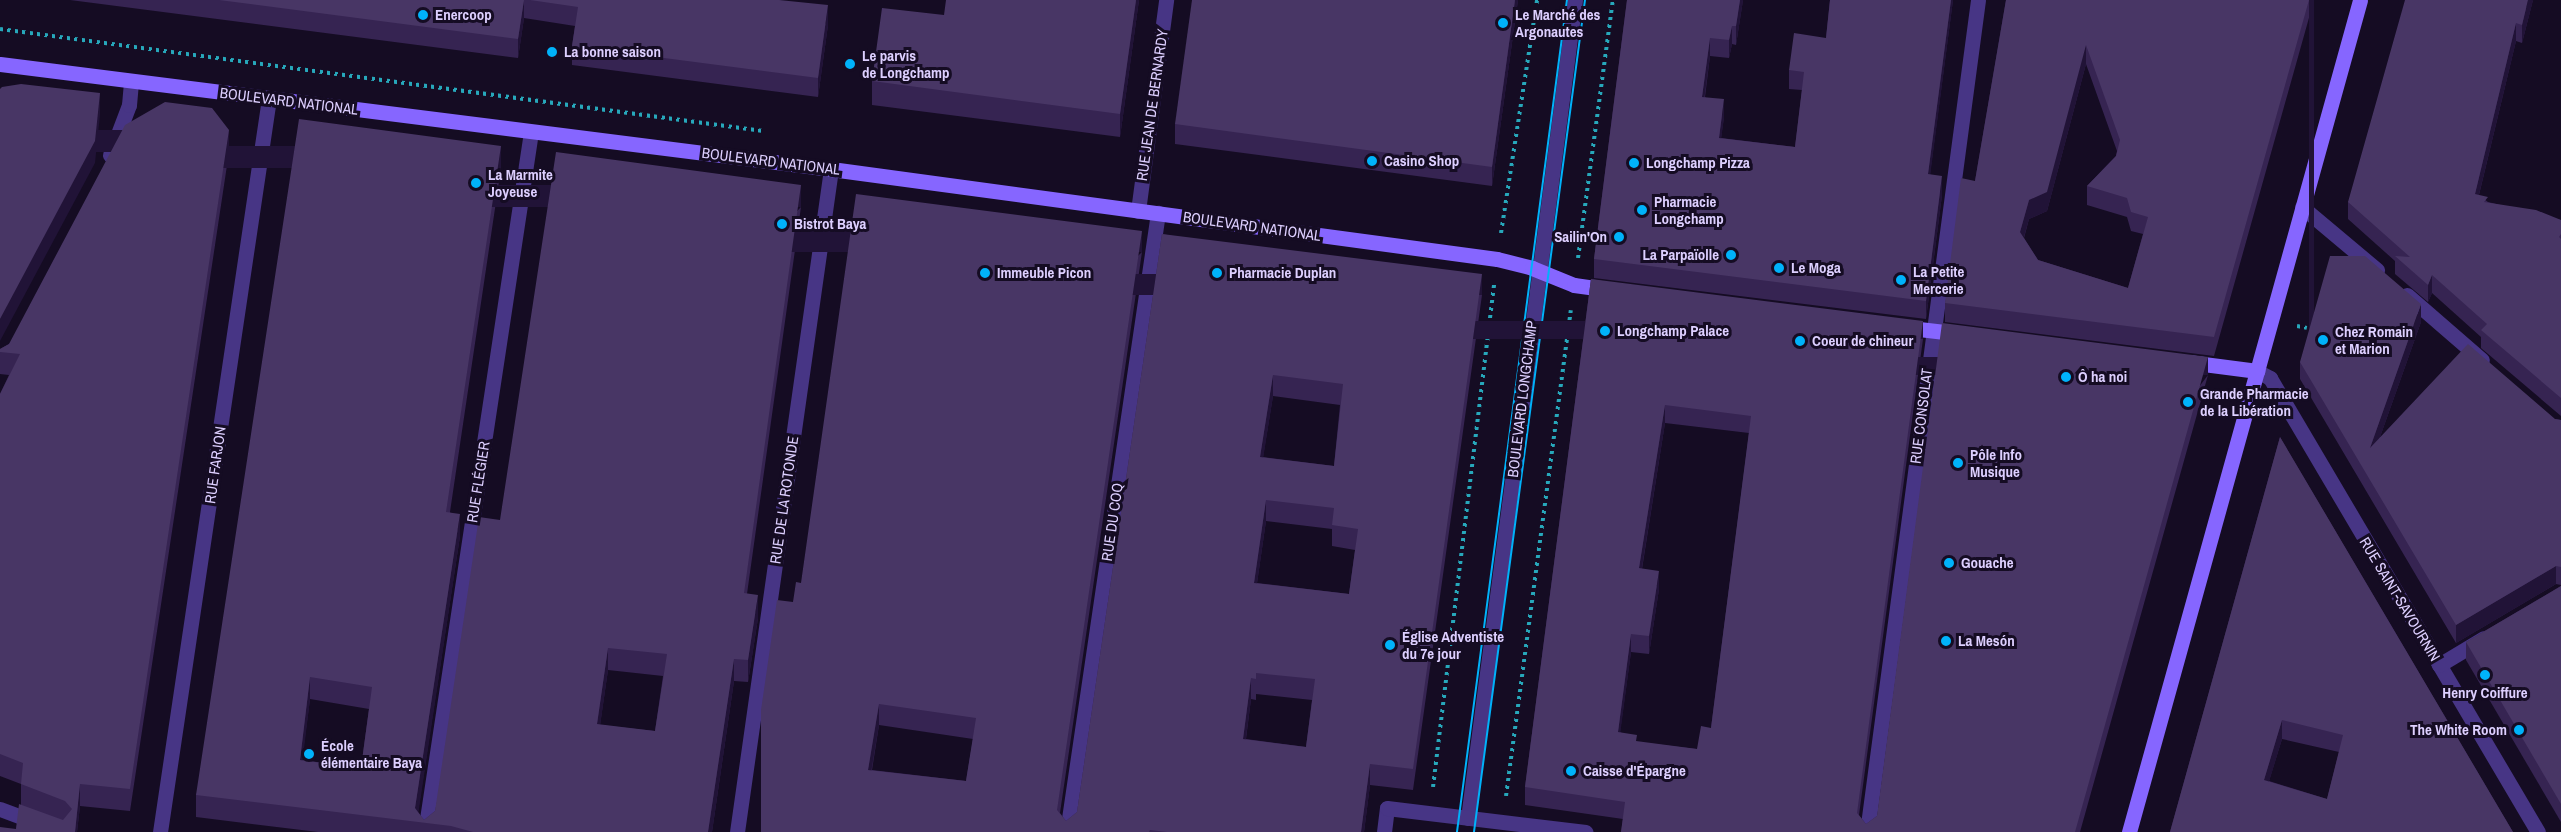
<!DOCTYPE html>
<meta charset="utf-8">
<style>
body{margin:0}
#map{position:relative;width:2561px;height:832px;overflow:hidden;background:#150c23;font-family:"Archivo Narrow",sans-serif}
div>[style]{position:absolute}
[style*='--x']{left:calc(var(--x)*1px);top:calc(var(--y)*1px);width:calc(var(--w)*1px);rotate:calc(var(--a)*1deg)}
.path>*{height:4px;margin-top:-2px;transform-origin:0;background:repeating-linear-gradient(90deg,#27a8bb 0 3px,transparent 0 7.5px)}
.street>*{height:15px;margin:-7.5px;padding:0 7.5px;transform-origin:7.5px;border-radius:7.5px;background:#473585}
.secondary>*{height:15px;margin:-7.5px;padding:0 7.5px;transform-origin:7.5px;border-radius:7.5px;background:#8666ff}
.tram>*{height:1.5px;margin:-0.75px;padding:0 0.75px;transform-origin:0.75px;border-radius:0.75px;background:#00b2fa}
.wall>*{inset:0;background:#362452}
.shaded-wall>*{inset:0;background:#211337;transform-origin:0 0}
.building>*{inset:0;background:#483665}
.dots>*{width:16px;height:16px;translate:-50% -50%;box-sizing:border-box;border:3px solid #150c23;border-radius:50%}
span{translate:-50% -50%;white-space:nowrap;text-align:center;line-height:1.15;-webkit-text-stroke:6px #150c23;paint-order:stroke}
.poi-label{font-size:15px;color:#ddcfff;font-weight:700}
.left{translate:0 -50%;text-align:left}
.right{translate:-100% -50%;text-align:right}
.street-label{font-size:15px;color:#ddcfff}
</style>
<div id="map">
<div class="path">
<div style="--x:0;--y:29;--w:770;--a:7.61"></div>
<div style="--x:1501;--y:233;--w:236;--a:-81.2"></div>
<div style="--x:1578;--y:258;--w:260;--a:-82.3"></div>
<div style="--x:2297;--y:326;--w:10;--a:11"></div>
<div style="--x:1433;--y:787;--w:506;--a:-83.07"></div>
<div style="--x:1506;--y:796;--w:490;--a:-82.4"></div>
</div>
<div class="street">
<div style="--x:110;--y:155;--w:53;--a:-69.2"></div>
<div style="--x:129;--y:105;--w:23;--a:-85"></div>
<div style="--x:2302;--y:207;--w:98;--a:40"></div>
<div style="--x:1138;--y:211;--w:213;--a:-82.4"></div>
<div style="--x:2407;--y:295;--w:99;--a:40.9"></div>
<div style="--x:2257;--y:371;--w:15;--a:28"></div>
<div style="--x:2270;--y:378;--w:527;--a:59.45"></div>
<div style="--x:2439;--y:665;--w:52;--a:-31"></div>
<div style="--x:0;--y:809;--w:66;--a:20.4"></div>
<div style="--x:1468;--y:818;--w:825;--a:-82.55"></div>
<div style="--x:160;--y:832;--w:742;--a:-81.55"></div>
<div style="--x:425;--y:832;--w:708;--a:-81.39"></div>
<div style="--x:737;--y:832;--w:670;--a:-81.93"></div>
<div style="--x:1067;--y:832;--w:626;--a:-81.64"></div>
<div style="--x:1384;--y:832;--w:24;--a:-83"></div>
<div style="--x:1387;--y:808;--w:200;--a:6.9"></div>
<div style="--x:1867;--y:832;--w:839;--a:-82.4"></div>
</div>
<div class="secondary">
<div style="--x:0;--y:64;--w:838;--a:7.2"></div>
<div style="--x:831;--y:169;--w:672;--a:7.7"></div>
<div style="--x:1497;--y:259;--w:36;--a:14"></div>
<div style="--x:1532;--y:268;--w:45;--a:22"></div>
<div style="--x:1574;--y:285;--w:37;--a:8"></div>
<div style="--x:1902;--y:327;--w:60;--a:6.7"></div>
<div style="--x:2188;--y:362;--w:70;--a:7.4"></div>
<div style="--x:2129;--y:832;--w:863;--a:-74.48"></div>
</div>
<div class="tram">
<div style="--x:1457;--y:832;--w:839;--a:-82.47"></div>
<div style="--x:1474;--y:832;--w:839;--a:-82.4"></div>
</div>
<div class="wall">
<div style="clip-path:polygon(70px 0,779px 0,828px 25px,818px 97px,572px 65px,572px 46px,575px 26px,524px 18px,518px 58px)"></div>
<div style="clip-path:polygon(1139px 0,1120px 137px,872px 105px,872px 81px,944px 15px)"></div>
<div style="clip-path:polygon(1518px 0,1492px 186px,1175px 144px,1175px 124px)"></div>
<div style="clip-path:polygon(1627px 0,1743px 0,1736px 45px,1732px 44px,1729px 58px,1710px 56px,1705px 97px,1724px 117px,1721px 138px,1795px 147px,1802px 90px,1789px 89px,1789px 70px,1826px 38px,1830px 0,1953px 0,1930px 174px,1942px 195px,1926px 319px,1594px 278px,1594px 259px)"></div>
<div style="clip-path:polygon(evenodd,2006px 0,2314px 0,2214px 356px,1945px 322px,1945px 303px,1975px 181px,2006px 0,2086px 64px,2117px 151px,2116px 156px,2087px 186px,2087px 205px,2127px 217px,2131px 231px,2143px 234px,2128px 288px,2038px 260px,2024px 238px,2029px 219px,2047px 211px,2086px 64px)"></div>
<div style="clip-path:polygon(2533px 0,2522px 43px,2516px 41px,2479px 195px,2488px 202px,2561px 220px,2561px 416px,2481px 348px,2481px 337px,2432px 293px,2428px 302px,2395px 274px,2395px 261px,2348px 219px,2348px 202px)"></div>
<div style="clip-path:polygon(229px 152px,130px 811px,80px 806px,77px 832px,16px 829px,21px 805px,21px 784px,0 776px,0 394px,9px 375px,0 374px,0 349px,9px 344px)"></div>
<div style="clip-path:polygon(evenodd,501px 168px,450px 512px,460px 536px,418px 812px,424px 820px,435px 811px,500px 520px,801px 207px,747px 594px,758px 618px,748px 682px,734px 681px,712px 832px,318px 832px,196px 817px,196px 795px,501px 168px,608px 670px,663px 676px,655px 731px,600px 725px,608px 670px,501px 168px,310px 699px,369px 709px,361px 768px,302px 760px,310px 699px)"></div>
<div style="clip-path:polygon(evenodd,1162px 234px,1482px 295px,1413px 790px,1370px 785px,1364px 832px,761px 832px,793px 602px,801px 583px,1142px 252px,1060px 813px,1066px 821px,1077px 812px,1162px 234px,1273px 396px,1340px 405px,1334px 466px,1263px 457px,1273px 396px,1162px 234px,1266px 521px,1332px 529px,1332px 546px,1355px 550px,1349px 594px,1257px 583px,1266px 521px,1162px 234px,1256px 694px,1312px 700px,1306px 747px,1246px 739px,1251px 699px,1256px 700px,1256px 694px,1162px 234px,879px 725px,973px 739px,966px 781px,872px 770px,879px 725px)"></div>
<div style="clip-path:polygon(evenodd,1591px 279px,1923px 339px,1859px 815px,1866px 824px,1877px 816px,2208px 375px,2080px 832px,1621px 832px,1623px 819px,1525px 805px,1525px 787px,1591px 279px,1665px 423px,1749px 433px,1711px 728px,1697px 749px,1637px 742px,1620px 732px,1631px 652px,1649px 654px,1659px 589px,1642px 569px,1665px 423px)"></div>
<div style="clip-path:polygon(2421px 322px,2380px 437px,2555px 419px,2561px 420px,2561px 585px,2556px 584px,2456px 643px,2300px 379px,2300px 362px)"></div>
<div style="clip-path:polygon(evenodd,2280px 437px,2513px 832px,2170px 832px,2280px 437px,2282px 739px,2339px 752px,2327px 799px,2269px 781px,2282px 739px)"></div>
<div style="clip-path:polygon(2561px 586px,2561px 822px,2466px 660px,2466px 642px)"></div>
</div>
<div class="shaded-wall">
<div style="clip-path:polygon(524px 0,524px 18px,518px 58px,518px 39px)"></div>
<div style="clip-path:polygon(1136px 0,1139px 0,1120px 137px,1120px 114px)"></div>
<div style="clip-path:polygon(1515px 0,1518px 0,1492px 186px,1492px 167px)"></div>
<div style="clip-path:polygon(1740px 0,1743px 0,1736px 45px,1736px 26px)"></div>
<div style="clip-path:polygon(1951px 0,1953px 0,1928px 192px,1928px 174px)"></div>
<div style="left:2309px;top:0;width:5px;height:350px"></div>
<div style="clip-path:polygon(2528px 0,2533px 0,2522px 43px,2522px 25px)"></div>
<div style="clip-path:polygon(828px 5px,828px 25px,818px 97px,818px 78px)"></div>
<div style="clip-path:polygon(2516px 23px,2516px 41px,2475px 211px,2475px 194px)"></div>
<div style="clip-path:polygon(1732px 26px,1732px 44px,1729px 58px,1729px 40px)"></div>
<div style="clip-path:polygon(1710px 38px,1710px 56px,1702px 115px,1702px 97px)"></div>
<div style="clip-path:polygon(2086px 45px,2086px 64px,2047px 211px,2029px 219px,2020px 251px,2020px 232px,2029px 200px)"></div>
<div style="clip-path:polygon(100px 93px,100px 115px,95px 163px,0 341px,0 319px)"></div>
<div style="clip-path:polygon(1724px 99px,1724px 117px,1719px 156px,1719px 138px)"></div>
<div style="left:229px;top:130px;width:22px;height:666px;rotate:90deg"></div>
<div style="left:501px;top:146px;width:22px;height:370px;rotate:90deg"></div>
<div style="clip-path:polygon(1942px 176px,1942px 195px,1926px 319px,1926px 301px)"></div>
<div style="left:801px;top:185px;width:22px;height:412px;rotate:90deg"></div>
<div style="left:1142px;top:231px;width:21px;height:585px;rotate:90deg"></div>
<div style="left:1482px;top:274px;width:21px;height:500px;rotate:90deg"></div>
<div style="clip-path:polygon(2432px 275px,2432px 293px,2428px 302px,2428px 285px)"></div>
<div style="clip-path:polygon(2421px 304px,2421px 322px,2370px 465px,2370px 448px)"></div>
<div style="left:1923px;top:321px;width:18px;height:496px;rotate:90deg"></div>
<div style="left:2208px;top:357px;width:18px;height:493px;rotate:90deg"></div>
<div style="clip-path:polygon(1273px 375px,1273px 396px,1260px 478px,1260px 457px)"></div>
<div style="clip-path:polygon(1665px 405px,1665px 423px,1639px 586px,1639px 568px)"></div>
<div style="clip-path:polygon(1266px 500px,1266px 521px,1254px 604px,1254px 583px)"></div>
<div style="clip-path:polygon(460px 514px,460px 536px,417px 822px,415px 808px)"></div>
<div style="clip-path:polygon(2556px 566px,2556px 584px,2456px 643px,2456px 625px)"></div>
<div style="clip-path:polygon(1659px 571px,1659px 589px,1649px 654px,1649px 636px)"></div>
<div style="clip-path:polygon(758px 595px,758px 618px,748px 682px,748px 660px)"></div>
<div style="clip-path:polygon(1631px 634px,1631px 652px,1618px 750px,1618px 732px)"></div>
<div style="clip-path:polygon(608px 648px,608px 670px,597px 747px,597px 724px)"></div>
<div style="clip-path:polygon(734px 659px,734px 681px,712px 832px,708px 832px)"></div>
<div style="clip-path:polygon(310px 677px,310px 699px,300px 782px,300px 760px)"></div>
<div style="clip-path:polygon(1251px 678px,1251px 699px,1243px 760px,1243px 739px)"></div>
<div style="clip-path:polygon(879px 704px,879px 725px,868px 791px,868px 770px)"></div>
<div style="clip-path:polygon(2282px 720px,2282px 739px,2264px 798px,2264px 780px)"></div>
<div style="clip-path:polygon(1370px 764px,1370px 785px,1364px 832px,1361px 832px)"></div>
<div style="clip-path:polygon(80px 784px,80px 806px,77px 832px,75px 832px)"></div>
</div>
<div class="building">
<div style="clip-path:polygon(219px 0,524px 0,518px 39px)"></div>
<div style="clip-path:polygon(530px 0,779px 0,828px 5px,818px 78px,572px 46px,578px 7px)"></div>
<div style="clip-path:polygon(946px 0,1136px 0,1120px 114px,872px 81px,882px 8px,944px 15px)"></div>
<div style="clip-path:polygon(1192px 0,1515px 0,1492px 167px,1175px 124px)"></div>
<div style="clip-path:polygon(1627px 0,1740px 0,1736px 26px,1732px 26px,1729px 40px,1710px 38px,1702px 97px,1724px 99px,1719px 138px,1795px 147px,1804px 72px,1789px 70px,1794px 33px,1826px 38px,1830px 0,1951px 0,1928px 174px,1942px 176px,1926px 301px,1594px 259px)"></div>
<div style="clip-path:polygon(evenodd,2006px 0,2309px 0,2214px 337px,1945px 303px,1961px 178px,1975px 181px,2006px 0,2086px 45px,2120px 140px,2116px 156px,2087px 186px,2127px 198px,2131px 212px,2148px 217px,2128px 288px,2038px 260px,2020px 232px,2029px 200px,2047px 192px,2086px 45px)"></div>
<div style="clip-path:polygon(2405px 0,2528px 0,2522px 25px,2516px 23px,2475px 194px,2488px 197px,2484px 202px,2536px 210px,2561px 220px,2561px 234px,2559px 237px,2561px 239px,2561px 398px,2481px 330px,2487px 324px,2432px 275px,2428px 285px,2395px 256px,2410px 257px,2348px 202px)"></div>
<div style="clip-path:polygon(21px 84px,100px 93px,95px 141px,0 319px,0 89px,2px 87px)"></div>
<div style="clip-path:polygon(165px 102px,212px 108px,229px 130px,130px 789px,80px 784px,75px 832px,0 832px,0 827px,16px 829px,19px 804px,63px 820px,72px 809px,65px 801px,21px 784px,23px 763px,0 754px,0 394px,20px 354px,0 352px,0 349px,9px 344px,125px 125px)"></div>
<div style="clip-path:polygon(evenodd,299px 119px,501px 146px,446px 512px,460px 514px,415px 808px,424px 820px,435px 811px,479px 517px,500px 520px,556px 152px,801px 185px,744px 593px,758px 595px,748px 660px,734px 659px,708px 832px,473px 832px,451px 826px,196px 795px,299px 119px,608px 648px,667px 654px,655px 731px,597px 724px,608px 648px,299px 119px,310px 677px,372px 687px,361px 768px,300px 760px,310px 677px)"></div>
<div style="clip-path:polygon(evenodd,856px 194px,1142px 231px,1057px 810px,1066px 821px,1077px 812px,1162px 234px,1482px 274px,1413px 769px,1370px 764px,1361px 832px,1167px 832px,1150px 830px,1149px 832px,761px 832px,761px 710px,777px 600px,793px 602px,796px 582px,801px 583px,856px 194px,1273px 375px,1343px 384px,1334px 466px,1260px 457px,1273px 375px,856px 194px,1266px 500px,1334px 508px,1332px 525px,1358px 529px,1349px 594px,1254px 583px,1266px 500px,856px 194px,1256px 673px,1315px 679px,1306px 747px,1243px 739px,1251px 678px,1256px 679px,1256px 673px,856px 194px,879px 704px,976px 718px,966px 781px,868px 770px,879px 704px)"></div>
<div style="clip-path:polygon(2330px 256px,2365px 256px,2421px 304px,2370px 448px,2468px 344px,2555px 419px,2561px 420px,2561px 567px,2556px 566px,2456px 625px,2300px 362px)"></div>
<div style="clip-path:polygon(evenodd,1591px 279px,1923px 321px,1857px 813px,1866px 824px,1877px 816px,1942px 323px,2208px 357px,2075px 832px,1621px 832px,1625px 802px,1525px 787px,1591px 279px,1665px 405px,1751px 416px,1711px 728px,1701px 726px,1697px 749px,1636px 741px,1637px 735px,1618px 732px,1631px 634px,1649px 636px,1659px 571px,1639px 568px,1665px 405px)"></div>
<div style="clip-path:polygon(evenodd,2280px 437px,2513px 832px,2170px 832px,2280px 437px,2282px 720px,2343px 735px,2327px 799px,2264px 780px,2282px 720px)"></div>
<div style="clip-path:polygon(2561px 586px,2561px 804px,2466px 642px)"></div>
</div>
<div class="dots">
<div style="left:423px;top:15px;background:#00b2fa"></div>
<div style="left:1503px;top:23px;background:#00b2fa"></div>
<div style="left:552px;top:52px;background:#00b2fa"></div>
<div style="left:850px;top:64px;background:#00b2fa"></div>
<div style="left:1372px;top:161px;background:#00b2fa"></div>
<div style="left:1634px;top:163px;background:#00b2fa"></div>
<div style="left:476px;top:183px;background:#00b2fa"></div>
<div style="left:1642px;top:210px;background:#00b2fa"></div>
<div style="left:782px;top:224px;background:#00b2fa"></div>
<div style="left:1619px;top:237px;background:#00b2fa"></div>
<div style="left:1731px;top:255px;background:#00b2fa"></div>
<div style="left:1779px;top:268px;background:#00b2fa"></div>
<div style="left:985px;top:273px;background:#00b2fa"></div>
<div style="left:1217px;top:273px;background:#00b2fa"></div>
<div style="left:1901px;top:280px;background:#00b2fa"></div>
<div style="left:1605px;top:331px;background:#00b2fa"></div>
<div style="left:2323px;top:340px;background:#00b2fa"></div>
<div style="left:1800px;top:341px;background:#00b2fa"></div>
<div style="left:2066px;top:377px;background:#00b2fa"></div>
<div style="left:2188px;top:402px;background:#00b2fa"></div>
<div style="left:1958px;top:463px;background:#00b2fa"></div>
<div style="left:1949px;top:563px;background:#00b2fa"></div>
<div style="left:1946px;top:641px;background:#00b2fa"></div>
<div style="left:1390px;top:645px;background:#00b2fa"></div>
<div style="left:2485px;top:675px;background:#00b2fa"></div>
<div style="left:2519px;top:730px;background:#00b2fa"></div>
<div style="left:309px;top:754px;background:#00b2fa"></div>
<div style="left:1571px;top:771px;background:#00b2fa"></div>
</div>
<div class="poi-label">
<span class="left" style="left:1515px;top:23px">Le Marché des<br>Argonautes</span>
<span class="left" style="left:435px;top:15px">Enercoop</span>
<span class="left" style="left:564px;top:52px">La bonne saison</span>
<span class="left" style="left:862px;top:64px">Le parvis<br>de Longchamp</span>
<span class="left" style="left:1384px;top:161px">Casino Shop</span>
<span class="left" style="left:1646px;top:163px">Longchamp Pizza</span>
<span class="left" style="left:488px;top:183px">La Marmite<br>Joyeuse</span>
<span class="left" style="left:1654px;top:210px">Pharmacie<br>Longchamp</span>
<span class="left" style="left:794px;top:224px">Bistrot Baya</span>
<span class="right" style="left:1607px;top:237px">Sailin'On</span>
<span class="right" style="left:1719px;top:255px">La Parpaïolle</span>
<span class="left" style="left:1791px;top:268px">Le Moga</span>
<span class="left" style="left:1913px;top:280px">La Petite<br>Mercerie</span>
<span class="left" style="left:997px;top:273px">Immeuble Picon</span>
<span class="left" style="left:1229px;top:273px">Pharmacie Duplan</span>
<span class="left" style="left:1617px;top:331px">Longchamp Palace</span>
<span class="left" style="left:2335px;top:340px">Chez Romain<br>et Marion</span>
<span class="left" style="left:1812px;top:341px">Coeur de chineur</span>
<span class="left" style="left:2078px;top:377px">Ô ha noi</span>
<span class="left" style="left:2200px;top:402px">Grande Pharmacie<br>de la Libération</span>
<span class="left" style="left:1970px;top:463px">Pôle Info<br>Musique</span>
<span class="left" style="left:1961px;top:563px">Gouache</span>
<span class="left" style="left:1402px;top:645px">Église Adventiste<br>du 7e jour</span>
<span class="left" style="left:1958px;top:641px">La Mesón</span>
<span style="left:2485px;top:693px">Henry Coiffure</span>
<span class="right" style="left:2507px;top:730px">The White Room</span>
<span class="left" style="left:321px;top:754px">École<br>élémentaire Baya</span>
<span class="left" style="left:1583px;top:771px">Caisse d'Épargne</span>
</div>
<div class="street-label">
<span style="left:289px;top:101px;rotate:7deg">BOULEVARD NATIONAL</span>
<span style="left:1152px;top:105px;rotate:-82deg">RUE JEAN DE BERNARDY</span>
<span style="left:771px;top:161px;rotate:7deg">BOULEVARD NATIONAL</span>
<span style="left:1252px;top:226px;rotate:8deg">BOULEVARD NATIONAL</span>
<span style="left:1522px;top:399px;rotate:-83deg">BOULEVARD LONGCHAMP</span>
<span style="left:1921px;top:416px;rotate:-83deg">RUE CONSOLAT</span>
<span style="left:215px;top:465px;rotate:-82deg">RUE FARJON</span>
<span style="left:478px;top:482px;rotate:-81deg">RUE FLÉGIER</span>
<span style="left:784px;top:500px;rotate:-82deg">RUE DE LA ROTONDE</span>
<span style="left:1112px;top:522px;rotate:-82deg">RUE DU COQ</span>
<span style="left:2400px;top:599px;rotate:59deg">RUE SAINT-SAVOURNIN</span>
</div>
</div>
